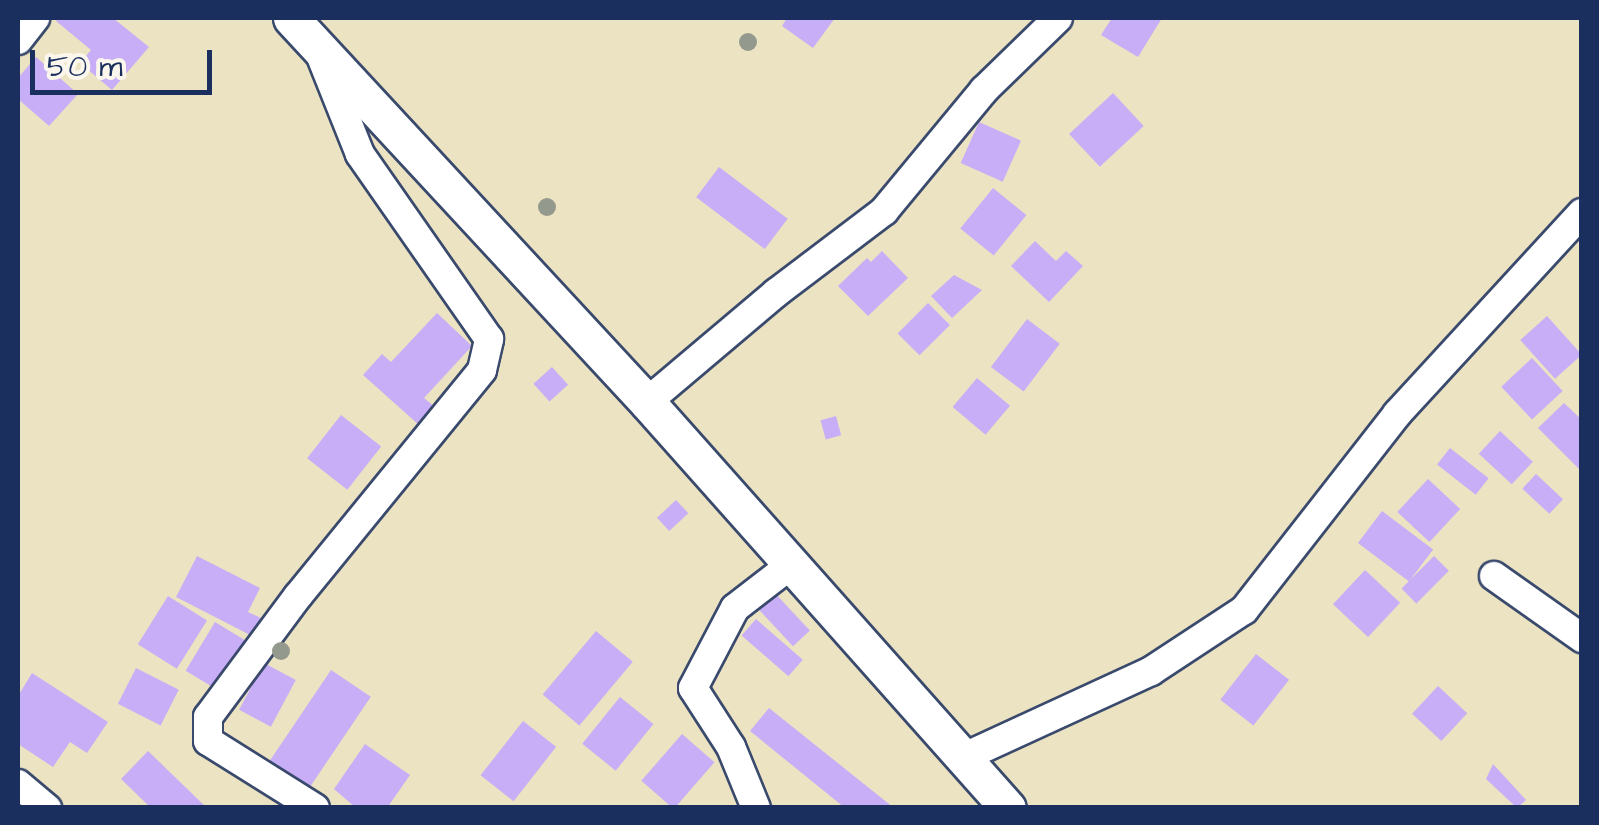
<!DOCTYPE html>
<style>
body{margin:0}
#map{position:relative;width:1599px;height:825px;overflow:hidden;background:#ece3c2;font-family:"Architects Daughter",sans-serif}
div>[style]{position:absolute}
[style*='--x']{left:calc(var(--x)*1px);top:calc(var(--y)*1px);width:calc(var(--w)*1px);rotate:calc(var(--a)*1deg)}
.building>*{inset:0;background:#c8aef7;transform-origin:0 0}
.roads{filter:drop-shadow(2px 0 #3a4a6d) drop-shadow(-2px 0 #3a4a6d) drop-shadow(0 2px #3a4a6d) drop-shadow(0 -2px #3a4a6d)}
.minor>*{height:28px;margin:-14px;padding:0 14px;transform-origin:14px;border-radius:14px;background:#fff}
.tertiary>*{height:35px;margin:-17.5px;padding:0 17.5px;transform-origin:17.5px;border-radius:17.5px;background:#fff}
.trees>*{width:18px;height:18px;margin:-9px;border-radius:50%;background:#93998d}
span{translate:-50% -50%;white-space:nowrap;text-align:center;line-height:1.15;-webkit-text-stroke:10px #fbf7ec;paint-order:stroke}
.frame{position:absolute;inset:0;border:20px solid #1b2f5e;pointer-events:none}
.scale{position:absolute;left:30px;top:50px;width:182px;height:45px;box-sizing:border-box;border:5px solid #1b2f5e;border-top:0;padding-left:12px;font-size:30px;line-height:35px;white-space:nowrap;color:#1b2f5e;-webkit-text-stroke:8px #fbf7ec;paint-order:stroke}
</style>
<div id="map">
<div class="building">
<div style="clip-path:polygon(59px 18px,113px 18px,149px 47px,112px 90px,80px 63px,91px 50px,56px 21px)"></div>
<div style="clip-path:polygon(787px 18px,835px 18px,813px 48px,782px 26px)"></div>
<div style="clip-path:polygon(1112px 18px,1162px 18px,1138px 57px,1101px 35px)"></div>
<div style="clip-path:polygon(36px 57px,78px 94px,49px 126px,18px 99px,18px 78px)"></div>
<div style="left:1113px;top:93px;width:45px;height:60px;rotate:47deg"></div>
<div style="left:979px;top:122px;width:46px;height:45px;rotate:24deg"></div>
<div style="left:719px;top:167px;width:86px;height:38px;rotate:37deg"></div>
<div style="left:993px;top:188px;width:43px;height:52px;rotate:39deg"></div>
<div style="clip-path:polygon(1035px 241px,1056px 261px,1066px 251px,1083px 266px,1049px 302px,1011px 266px)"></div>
<div style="clip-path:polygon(882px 251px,908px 278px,868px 316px,838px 286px,867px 258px,871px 262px)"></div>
<div style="clip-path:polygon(954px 275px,982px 290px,952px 318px,931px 296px)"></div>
<div style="left:928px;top:303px;width:31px;height:43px;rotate:45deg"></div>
<div style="clip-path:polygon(437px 313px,472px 346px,424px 398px,435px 407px,419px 425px,363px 375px,382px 354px,391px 362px)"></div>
<div style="left:1547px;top:316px;width:52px;height:36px;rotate:48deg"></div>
<div style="left:1027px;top:319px;width:41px;height:60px;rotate:37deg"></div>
<div style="left:1532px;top:358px;width:45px;height:42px;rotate:47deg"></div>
<div style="left:552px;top:367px;width:24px;height:25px;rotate:48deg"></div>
<div style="left:977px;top:378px;width:43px;height:38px;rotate:40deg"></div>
<div style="clip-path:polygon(1564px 403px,1582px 420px,1582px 472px,1538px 428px)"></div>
<div style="left:341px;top:415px;width:51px;height:55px;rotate:38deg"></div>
<div style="left:836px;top:416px;width:20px;height:16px;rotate:75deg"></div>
<div style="left:1500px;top:431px;width:45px;height:31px;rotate:43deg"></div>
<div style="left:1450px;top:448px;width:49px;height:21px;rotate:38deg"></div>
<div style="left:1536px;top:474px;width:37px;height:20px;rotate:43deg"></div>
<div style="left:1428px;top:479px;width:44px;height:45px;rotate:43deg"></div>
<div style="left:676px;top:500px;width:18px;height:26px;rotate:47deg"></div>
<div style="left:1382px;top:511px;width:64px;height:40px;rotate:37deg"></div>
<div style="clip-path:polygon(197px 556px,260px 588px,248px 612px,261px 618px,252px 636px,176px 597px)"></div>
<div style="left:1434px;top:556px;width:21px;height:46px;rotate:45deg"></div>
<div style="left:1365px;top:570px;width:48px;height:47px;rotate:43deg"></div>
<div style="left:773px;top:591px;width:54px;height:23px;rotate:47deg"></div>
<div style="left:168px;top:596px;width:46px;height:57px;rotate:32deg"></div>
<div style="left:756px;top:619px;width:62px;height:22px;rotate:41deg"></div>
<div style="left:215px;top:622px;width:42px;height:57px;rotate:31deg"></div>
<div style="left:596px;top:631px;width:48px;height:83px;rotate:40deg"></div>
<div style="left:1256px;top:654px;width:42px;height:58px;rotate:38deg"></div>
<div style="left:264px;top:663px;width:36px;height:53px;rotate:28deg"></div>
<div style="left:136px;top:668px;width:48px;height:40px;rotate:27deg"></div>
<div style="left:331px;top:670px;width:48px;height:114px;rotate:34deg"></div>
<div style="clip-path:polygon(32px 673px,108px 722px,87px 753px,70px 742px,53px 767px,18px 744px,18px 696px)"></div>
<div style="left:1438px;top:686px;width:40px;height:38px;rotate:43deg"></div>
<div style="left:620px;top:697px;width:43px;height:60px;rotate:39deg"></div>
<div style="clip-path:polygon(769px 708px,894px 808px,845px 808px,750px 731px)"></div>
<div style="left:523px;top:721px;width:42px;height:69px;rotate:38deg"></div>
<div style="left:682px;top:734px;width:43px;height:62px;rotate:41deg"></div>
<div style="clip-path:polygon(365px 744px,410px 775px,387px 808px,356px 808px,334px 789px)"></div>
<div style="clip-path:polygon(148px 751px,207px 808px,151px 808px,121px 779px)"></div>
<div style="clip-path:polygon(1493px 764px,1526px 800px,1517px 808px,1486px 779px)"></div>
</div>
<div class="roads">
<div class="minor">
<div style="--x:18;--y:40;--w:28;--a:-52"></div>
<div style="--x:647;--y:402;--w:169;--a:-40.2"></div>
<div style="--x:776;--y:293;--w:136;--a:-37.2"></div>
<div style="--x:884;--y:211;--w:157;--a:-50.4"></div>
<div style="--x:984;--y:90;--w:103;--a:-44.2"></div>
<div style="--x:1494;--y:576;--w:108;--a:35.2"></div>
<div style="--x:962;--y:758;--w:208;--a:-24.7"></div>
<div style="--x:1151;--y:671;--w:111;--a:-33.3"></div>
<div style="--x:1244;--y:610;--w:249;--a:-52"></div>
<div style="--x:1397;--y:414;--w:273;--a:-47.4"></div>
<div style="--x:18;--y:784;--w:38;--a:40"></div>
<div style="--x:315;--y:808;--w:126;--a:-147.9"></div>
<div style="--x:208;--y:741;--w:24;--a:-90"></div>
<div style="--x:208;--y:717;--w:151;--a:-53.4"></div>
<div style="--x:298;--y:596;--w:291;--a:-50.8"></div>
<div style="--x:482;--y:370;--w:32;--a:-77"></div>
<div style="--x:489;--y:339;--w:226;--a:-124.9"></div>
<div style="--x:360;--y:154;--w:102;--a:-111.8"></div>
<div style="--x:756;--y:808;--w:66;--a:-112.3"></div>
<div style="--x:731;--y:747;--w:70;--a:-122.8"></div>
<div style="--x:693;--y:688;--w:90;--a:-62.3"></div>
<div style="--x:735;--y:608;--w:72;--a:-37.7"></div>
</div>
<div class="tertiary">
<div style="--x:291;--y:18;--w:524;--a:47.17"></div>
<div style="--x:647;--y:402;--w:543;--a:48.36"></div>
</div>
</div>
<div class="trees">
<div style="left:748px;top:42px"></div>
<div style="left:547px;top:207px"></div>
<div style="left:281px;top:651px"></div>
</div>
<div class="frame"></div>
<div class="scale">50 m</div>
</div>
